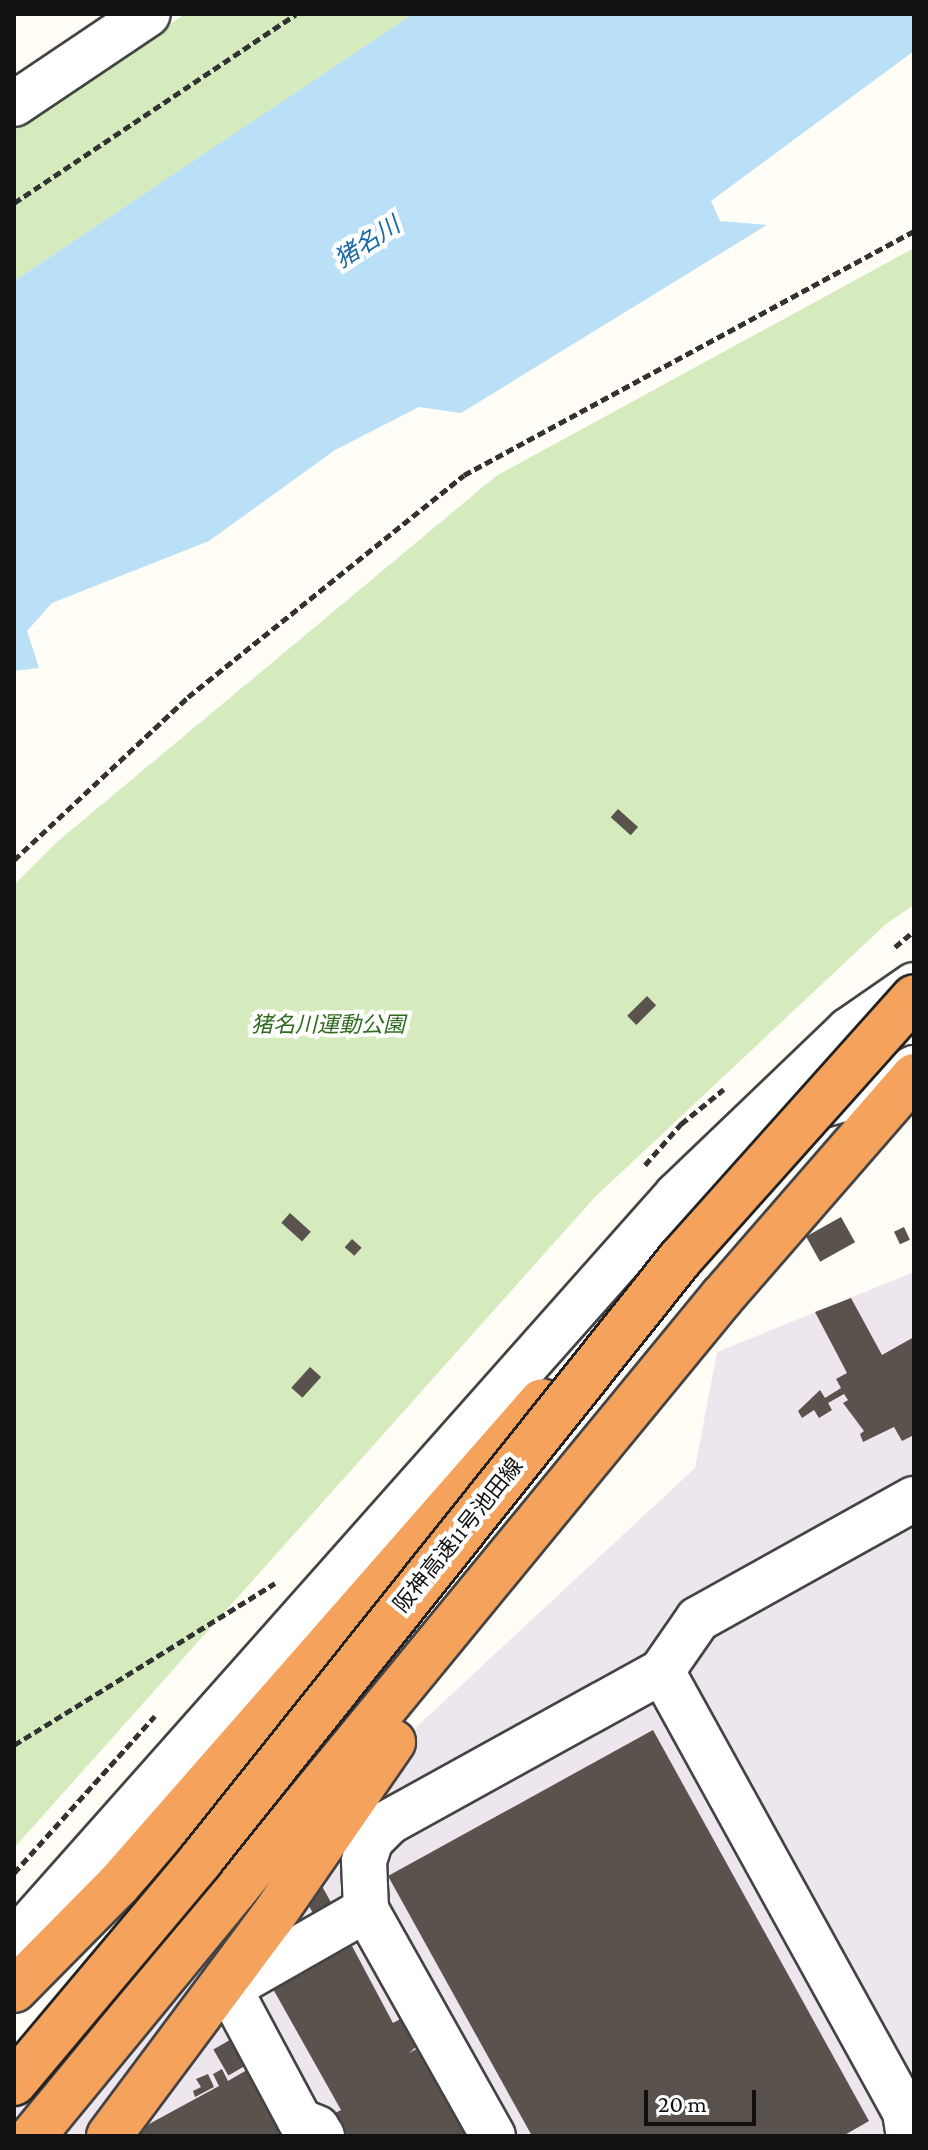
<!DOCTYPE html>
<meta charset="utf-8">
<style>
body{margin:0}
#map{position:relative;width:928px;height:2150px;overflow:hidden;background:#fffdf5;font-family:"Crimson Pro","Noto Sans JP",serif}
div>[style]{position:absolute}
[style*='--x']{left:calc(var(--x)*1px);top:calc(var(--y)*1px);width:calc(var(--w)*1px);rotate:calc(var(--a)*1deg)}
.industrial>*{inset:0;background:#eee6ef}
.green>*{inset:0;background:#d5ebbd}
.water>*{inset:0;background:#b9e0f7}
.building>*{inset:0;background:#5a524d;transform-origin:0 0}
.path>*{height:5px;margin-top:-2.5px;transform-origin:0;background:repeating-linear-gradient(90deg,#333 0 8px,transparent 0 12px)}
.roads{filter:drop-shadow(2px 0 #444) drop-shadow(-2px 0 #444) drop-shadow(0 2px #444) drop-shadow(0 -2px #444)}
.minor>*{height:44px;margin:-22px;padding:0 22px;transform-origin:22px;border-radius:22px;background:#fff}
.highway>*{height:44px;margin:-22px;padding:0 22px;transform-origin:22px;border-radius:22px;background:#f5a25d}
.bridges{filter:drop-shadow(2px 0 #222) drop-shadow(-2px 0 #222) drop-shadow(0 2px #222) drop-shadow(0 -2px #222)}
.highway-bridge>*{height:44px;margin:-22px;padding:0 22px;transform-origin:22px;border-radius:22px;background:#f5a25d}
span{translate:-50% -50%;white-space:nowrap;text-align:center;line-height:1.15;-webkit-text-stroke:8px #fff;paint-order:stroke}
.park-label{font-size:22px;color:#2f6b1f;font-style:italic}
.street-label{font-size:22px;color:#111}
.water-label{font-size:24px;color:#1768a6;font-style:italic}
.frame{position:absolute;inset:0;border:16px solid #111;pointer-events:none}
.scale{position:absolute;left:644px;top:2090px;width:112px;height:36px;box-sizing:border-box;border:4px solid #111;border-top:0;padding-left:10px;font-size:24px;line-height:28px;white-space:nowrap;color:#111;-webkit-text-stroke:6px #fff;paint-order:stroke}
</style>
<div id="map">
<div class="industrial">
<div style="clip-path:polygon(914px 1272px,914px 2136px,14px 2136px,14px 2101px,695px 1468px,717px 1352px)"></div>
</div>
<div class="green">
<div style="clip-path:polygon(185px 14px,413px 14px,14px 281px,14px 131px)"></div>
<div style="clip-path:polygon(914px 248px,914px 905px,887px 923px,594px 1198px,14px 1848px,14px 885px,58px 841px,496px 476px)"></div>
</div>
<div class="water">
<div style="clip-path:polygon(413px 14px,914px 14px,914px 51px,711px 201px,720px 221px,767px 225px,461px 413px,419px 407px,335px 450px,209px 541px,52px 603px,27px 631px,39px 668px,14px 671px,14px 281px)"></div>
</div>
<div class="building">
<div style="left:618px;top:809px;width:27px;height:11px;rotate:42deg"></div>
<div style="left:647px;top:996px;width:13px;height:28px;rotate:45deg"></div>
<div style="left:290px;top:1213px;width:28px;height:13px;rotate:42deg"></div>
<div style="left:841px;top:1217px;width:29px;height:40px;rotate:61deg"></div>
<div style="left:904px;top:1227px;width:14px;height:11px;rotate:65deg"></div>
<div style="left:352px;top:1239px;width:13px;height:11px;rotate:42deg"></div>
<div style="clip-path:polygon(851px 1298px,882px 1355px,914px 1337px,914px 1435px,902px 1441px,894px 1427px,863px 1442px,860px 1434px,864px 1431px,843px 1403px,848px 1400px,844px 1394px,828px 1403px,832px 1410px,819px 1418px,814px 1410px,802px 1418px,798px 1411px,820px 1390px,825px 1398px,841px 1388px,836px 1379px,847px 1373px,815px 1312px)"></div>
<div style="left:310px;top:1367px;width:15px;height:28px;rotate:42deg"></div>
<div style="clip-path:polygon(653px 1730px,869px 2121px,843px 2136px,532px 2136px,388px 1876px)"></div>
<div style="left:318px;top:1879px;width:29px;height:21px;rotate:61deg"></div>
<div style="clip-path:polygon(352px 1946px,393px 2023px,402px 2018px,417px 2046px,409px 2053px,420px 2047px,467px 2136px,345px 2136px,333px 2114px,341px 2110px,273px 1989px)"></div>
<div style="left:235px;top:2037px;width:30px;height:25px;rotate:60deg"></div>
<div style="clip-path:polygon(252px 2067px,289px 2136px,127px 2136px,219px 2086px,213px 2074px,222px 2069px,228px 2081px)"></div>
<div style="clip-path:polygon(208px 2074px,214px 2087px,195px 2097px,193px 2091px,201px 2087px,196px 2079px)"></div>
</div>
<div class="path">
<div style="--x:14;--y:203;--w:339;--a:-33.8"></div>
<div style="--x:14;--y:860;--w:238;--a:-43.1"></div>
<div style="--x:188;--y:697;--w:354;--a:-38.8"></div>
<div style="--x:464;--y:475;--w:512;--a:-28.47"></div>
<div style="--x:895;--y:947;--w:25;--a:-40"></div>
<div style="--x:645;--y:1165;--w:55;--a:-48.7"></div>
<div style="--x:681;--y:1124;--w:55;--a:-39.1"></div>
<div style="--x:14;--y:1745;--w:307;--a:-31.8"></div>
<div style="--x:14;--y:1873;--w:211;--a:-48.1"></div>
</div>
<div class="roads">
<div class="minor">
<div style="--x:14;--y:104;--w:161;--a:-33.9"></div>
<div style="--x:797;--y:1112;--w:74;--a:-15.7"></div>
<div style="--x:868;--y:1092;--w:52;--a:-27.6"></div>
<div style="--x:662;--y:1671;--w:504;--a:61.14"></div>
<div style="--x:905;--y:2112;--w:24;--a:81"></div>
<div style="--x:14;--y:1942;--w:999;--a:-48.41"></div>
<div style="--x:677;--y:1195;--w:238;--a:-43.8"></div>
<div style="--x:849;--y:1030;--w:79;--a:-34.7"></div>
<div style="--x:322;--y:2136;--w:9;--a:-122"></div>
<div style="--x:317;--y:2128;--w:18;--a:-158"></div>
<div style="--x:300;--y:2121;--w:151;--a:-118.1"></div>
<div style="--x:229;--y:1988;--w:158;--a:-29.7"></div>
<div style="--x:493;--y:2136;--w:259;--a:-119.3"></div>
<div style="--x:366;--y:1910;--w:49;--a:-92.3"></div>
<div style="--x:364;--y:1861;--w:22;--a:-72"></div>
<div style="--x:371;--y:1840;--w:25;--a:-45"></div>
<div style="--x:389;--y:1822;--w:312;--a:-28.9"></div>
<div style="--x:662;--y:1671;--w:63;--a:-55.3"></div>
<div style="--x:698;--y:1619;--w:247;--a:-29.1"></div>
</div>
<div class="highway">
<div style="--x:14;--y:1990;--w:148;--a:-45.3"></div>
<div style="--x:118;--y:1885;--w:643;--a:-48.78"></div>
<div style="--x:33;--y:2136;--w:1086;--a:-50.61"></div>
<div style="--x:722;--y:1297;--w:293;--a:-49"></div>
<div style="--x:109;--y:2136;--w:271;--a:-53.3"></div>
<div style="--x:271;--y:1919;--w:215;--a:-55.4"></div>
</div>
</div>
<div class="bridges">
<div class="highway-bridge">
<div style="--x:14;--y:2083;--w:290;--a:-50"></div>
<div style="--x:200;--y:1861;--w:770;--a:-51.43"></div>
<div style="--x:680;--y:1259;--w:351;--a:-48.2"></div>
</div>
</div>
<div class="park-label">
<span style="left:328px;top:1025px">猪名川運動公園</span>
</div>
<div class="street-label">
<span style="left:458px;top:1535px;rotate:-51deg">阪神高速11号池田線</span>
</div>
<div class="water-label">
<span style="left:367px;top:242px;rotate:-33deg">猪名川</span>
</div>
<div class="frame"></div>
<div class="scale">20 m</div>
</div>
